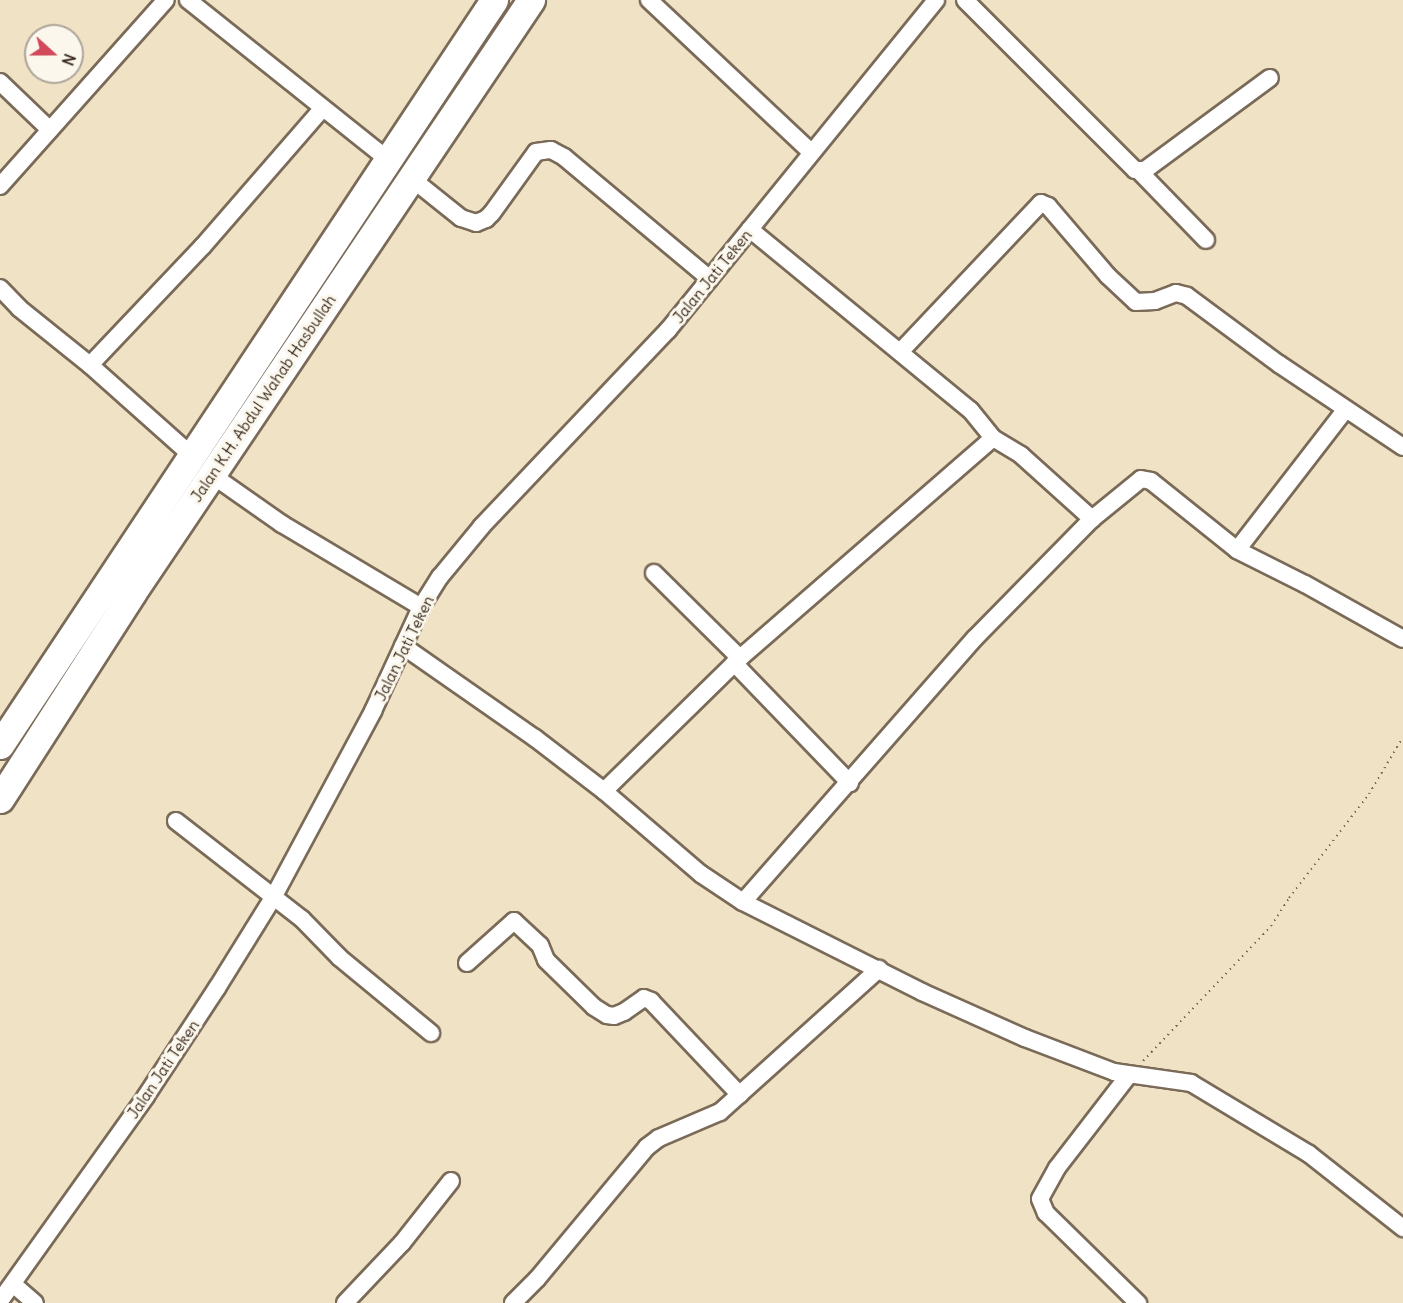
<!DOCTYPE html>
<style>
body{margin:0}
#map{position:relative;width:1403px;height:1303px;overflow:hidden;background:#f0e2c5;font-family:Delius,sans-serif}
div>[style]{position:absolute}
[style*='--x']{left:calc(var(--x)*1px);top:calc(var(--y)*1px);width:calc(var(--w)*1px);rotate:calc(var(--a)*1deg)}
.path>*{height:2px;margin-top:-1px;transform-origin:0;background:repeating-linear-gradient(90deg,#7a6a58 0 1.5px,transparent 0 6px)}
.roads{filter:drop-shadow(2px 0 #7a6a58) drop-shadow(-2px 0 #7a6a58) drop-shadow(0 2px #7a6a58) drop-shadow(0 -2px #7a6a58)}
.minor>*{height:16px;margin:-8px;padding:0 8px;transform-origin:8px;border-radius:8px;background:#fff}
.trunk>*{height:27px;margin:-13.5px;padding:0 13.5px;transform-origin:13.5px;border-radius:13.5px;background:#fff}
span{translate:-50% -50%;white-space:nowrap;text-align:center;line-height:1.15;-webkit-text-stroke:6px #fbf7ec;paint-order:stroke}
.street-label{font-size:16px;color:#3b2a1e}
.north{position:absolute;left:24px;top:24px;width:60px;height:60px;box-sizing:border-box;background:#fbf7ec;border:2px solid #aea59a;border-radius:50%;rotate:111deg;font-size:16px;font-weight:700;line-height:24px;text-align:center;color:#3b2a1e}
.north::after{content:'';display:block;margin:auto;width:21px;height:27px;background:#d1495b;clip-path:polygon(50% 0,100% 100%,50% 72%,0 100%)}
</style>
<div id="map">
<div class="path">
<div style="--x:1143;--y:1061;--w:186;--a:-46.5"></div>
<div style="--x:1271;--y:926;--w:33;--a:-57"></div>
<div style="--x:1289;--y:898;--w:131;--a:-52.4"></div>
<div style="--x:1369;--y:794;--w:66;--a:-59.2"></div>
</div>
<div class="roads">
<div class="minor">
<div style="--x:188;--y:0;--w:255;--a:38.6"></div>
<div style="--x:649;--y:0;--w:222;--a:43.2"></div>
<div style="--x:965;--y:0;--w:240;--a:45"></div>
<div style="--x:1135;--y:170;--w:10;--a:0"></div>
<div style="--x:1145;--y:170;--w:155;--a:-36.4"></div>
<div style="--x:0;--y:82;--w:69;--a:43.8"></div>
<div style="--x:1139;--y:171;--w:96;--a:45.8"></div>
<div style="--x:411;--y:178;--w:64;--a:38.7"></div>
<div style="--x:461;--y:218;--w:16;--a:18"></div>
<div style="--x:476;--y:223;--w:11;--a:-22"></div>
<div style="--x:486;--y:219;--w:8;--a:-45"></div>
<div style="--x:492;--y:213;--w:75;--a:-54.2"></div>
<div style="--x:536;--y:152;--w:15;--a:-8"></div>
<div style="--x:551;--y:150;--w:15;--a:28"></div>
<div style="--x:564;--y:157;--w:190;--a:39.9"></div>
<div style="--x:0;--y:186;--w:249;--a:-48.3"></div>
<div style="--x:0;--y:288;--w:28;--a:46"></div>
<div style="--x:19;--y:308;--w:91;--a:38.8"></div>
<div style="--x:90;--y:365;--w:135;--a:41.7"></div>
<div style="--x:900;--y:352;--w:205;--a:-46.6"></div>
<div style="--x:1041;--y:203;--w:8;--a:23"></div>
<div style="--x:1048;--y:206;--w:92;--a:49.4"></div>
<div style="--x:1108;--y:276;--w:38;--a:43"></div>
<div style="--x:1136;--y:302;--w:19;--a:-3"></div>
<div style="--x:1155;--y:301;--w:22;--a:-21"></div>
<div style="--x:1176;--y:293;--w:11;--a:15"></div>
<div style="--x:1187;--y:296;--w:114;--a:36.5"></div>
<div style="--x:1279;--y:364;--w:149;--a:33.8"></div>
<div style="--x:90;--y:365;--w:164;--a:-46.5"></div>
<div style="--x:203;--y:246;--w:181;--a:-49"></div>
<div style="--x:993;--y:438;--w:33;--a:31"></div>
<div style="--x:1021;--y:455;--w:96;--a:42"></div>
<div style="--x:212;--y:475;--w:85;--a:35"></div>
<div style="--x:282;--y:524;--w:162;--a:30.8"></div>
<div style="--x:1237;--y:550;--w:178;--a:-52.3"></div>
<div style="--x:654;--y:573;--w:121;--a:44.7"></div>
<div style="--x:403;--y:646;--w:161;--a:34.9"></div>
<div style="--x:535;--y:738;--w:87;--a:37.5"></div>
<div style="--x:604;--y:791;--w:128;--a:40.6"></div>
<div style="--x:701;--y:874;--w:50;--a:33.7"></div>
<div style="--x:743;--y:902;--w:200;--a:26.7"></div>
<div style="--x:922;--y:992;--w:113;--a:24.1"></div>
<div style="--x:1025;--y:1038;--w:95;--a:20.9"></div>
<div style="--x:1114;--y:1072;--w:78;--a:8.1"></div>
<div style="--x:1191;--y:1083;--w:138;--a:31"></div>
<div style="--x:1309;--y:1154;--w:120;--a:38.2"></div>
<div style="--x:734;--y:663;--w:167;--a:46"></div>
<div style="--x:604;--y:791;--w:190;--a:-44.4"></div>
<div style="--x:740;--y:658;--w:335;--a:-41"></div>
<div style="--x:993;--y:438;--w:36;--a:-129"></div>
<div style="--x:970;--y:410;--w:285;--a:-140.6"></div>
<div style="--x:176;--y:821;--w:160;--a:37.9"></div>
<div style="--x:302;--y:919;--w:54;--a:45.7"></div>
<div style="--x:340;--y:958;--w:118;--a:39.5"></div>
<div style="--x:743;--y:902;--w:351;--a:-48.7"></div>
<div style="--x:975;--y:638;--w:167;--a:-45.5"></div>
<div style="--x:1092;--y:519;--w:63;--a:-39.2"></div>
<div style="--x:1141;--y:479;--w:10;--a:11"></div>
<div style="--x:1151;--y:481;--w:110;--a:38.7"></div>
<div style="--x:1237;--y:550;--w:76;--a:26.6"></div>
<div style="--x:1305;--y:584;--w:112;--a:29.3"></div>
<div style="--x:467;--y:963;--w:63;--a:-41.8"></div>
<div style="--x:514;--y:921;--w:35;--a:43"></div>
<div style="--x:540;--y:945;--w:16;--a:68"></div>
<div style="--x:546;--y:960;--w:67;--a:44.4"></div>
<div style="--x:594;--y:1007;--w:15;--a:32"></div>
<div style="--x:607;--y:1015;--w:7;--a:8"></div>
<div style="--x:614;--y:1016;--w:11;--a:-22"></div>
<div style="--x:624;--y:1012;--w:24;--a:-35"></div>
<div style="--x:644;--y:998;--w:8;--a:23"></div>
<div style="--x:651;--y:1001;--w:129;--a:46.6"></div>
<div style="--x:1128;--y:1076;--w:116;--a:127.7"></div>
<div style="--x:1057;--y:1168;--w:35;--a:119"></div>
<div style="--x:1040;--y:1199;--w:15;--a:67"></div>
<div style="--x:1046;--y:1213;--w:129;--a:44.4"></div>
<div style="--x:13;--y:1284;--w:29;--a:41"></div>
<div style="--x:0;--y:1301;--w:252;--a:-54.5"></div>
<div style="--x:146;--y:1096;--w:129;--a:-56.7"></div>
<div style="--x:217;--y:988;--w:108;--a:-58.2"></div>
<div style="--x:274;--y:896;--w:210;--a:-61.8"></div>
<div style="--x:373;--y:711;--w:115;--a:-65.2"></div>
<div style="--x:421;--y:607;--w:36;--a:-58"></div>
<div style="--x:440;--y:577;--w:66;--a:-50.5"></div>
<div style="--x:482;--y:526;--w:270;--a:-46.5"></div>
<div style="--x:668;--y:330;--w:425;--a:-50.9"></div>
<div style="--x:345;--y:1303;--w:83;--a:-46.5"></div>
<div style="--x:402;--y:1243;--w:79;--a:-51.7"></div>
<div style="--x:513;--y:1303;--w:34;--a:-45"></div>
<div style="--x:537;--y:1279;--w:172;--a:-50.2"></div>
<div style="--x:647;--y:1147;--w:15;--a:-37"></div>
<div style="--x:659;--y:1138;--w:66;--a:-23.1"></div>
<div style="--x:720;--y:1112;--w:214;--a:-42"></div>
</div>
<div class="trunk">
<div style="--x:0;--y:745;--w:894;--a:-56.45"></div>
<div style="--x:0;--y:799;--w:245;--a:-57.3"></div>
<div style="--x:132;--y:593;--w:715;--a:-56.07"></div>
</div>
</div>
<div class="street-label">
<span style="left:712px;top:276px;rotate:-51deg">Jalan Jati Teken</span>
<span style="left:263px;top:398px;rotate:-56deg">Jalan K.H. Abdul Wahab Hasbullah</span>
<span style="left:404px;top:648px;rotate:-64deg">Jalan Jati Teken</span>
<span style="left:163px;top:1069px;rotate:-56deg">Jalan Jati Teken</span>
</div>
<div class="north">N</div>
</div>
